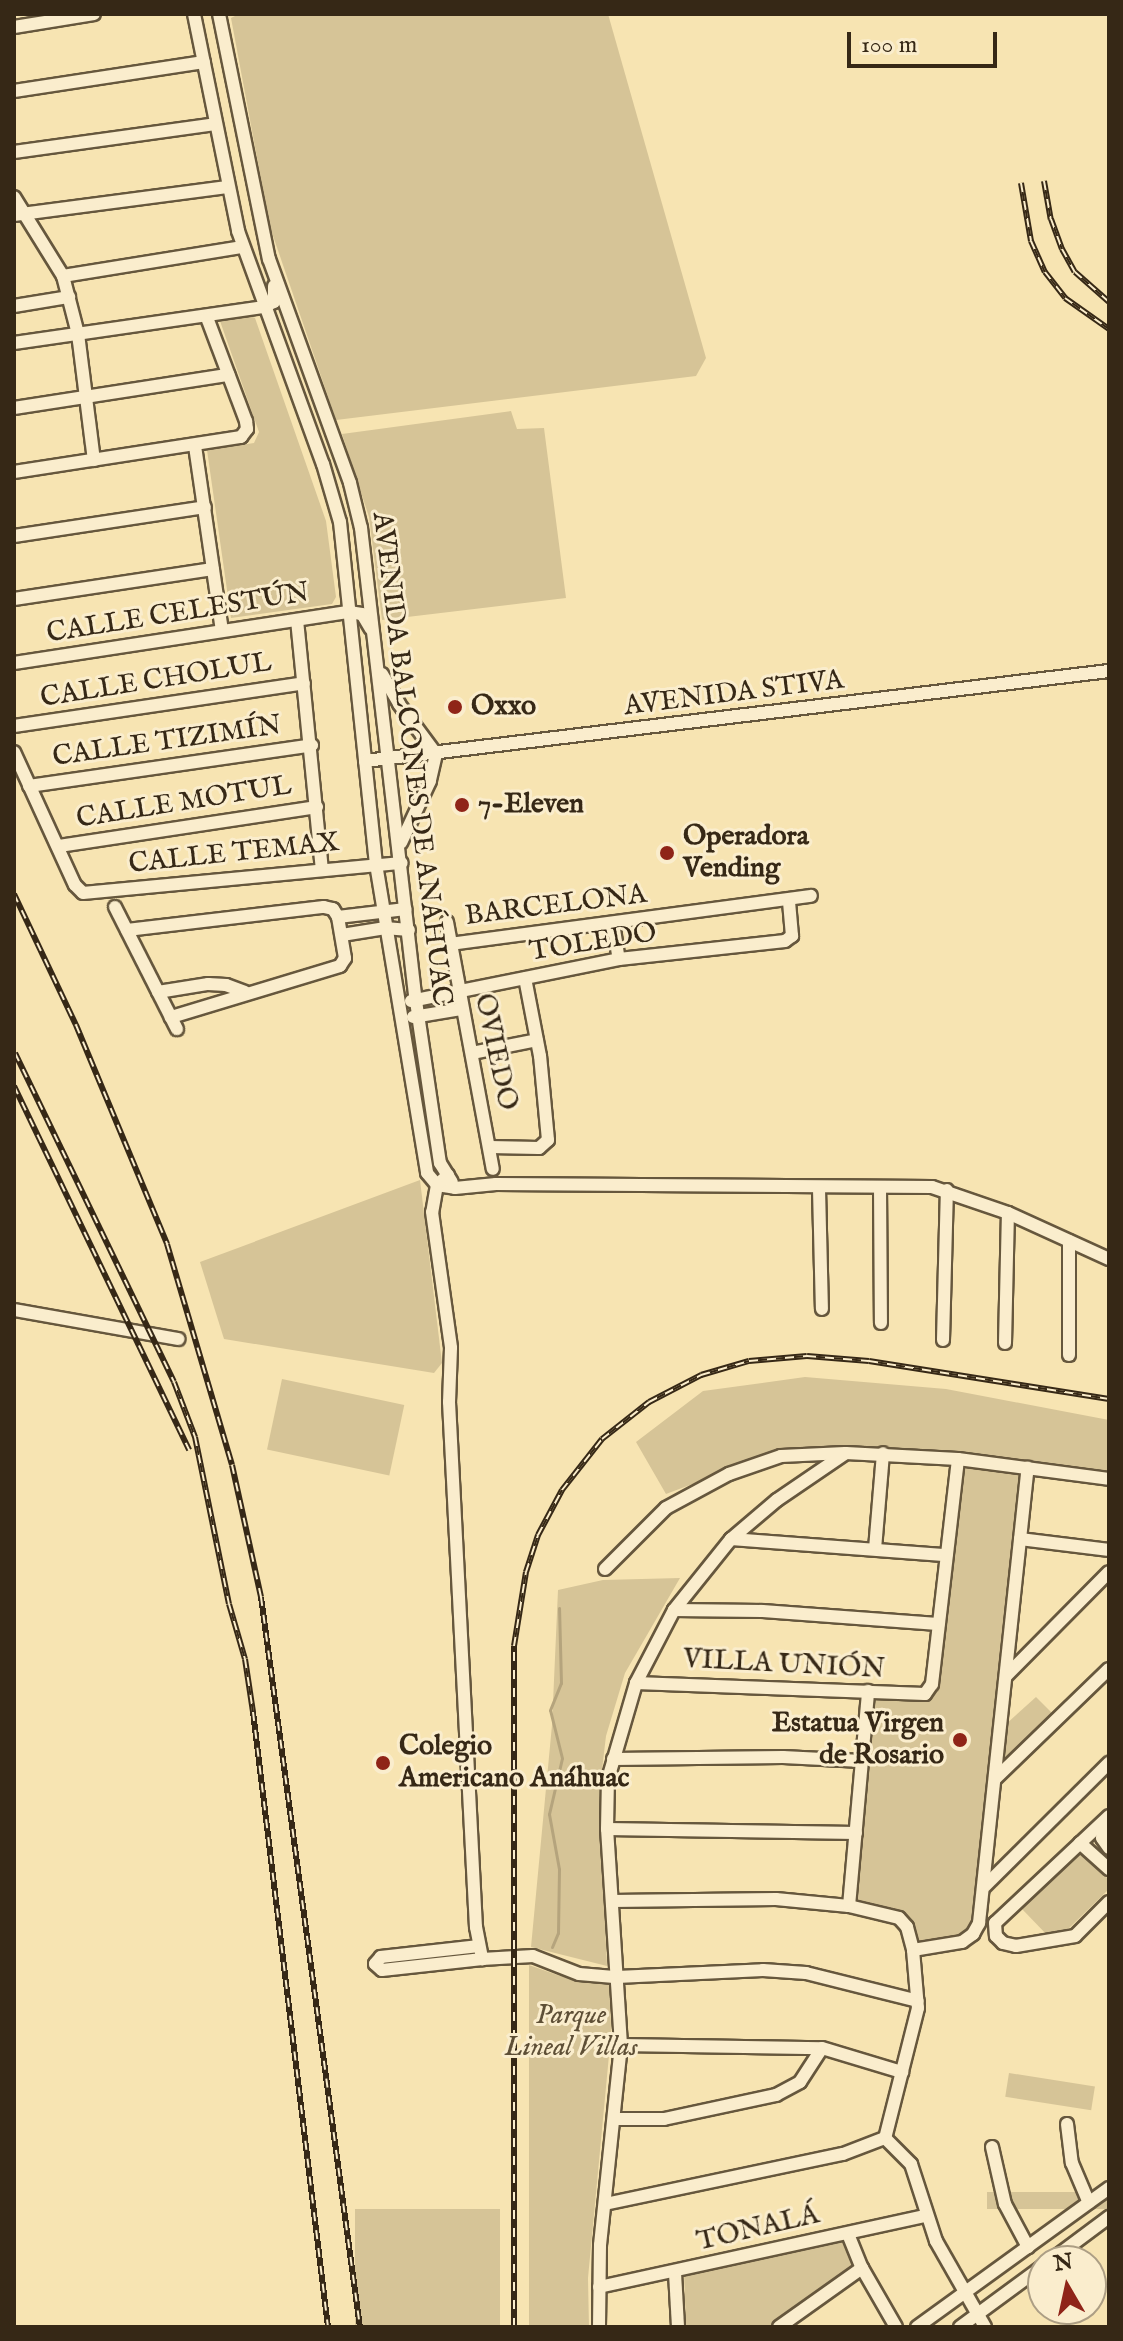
<!DOCTYPE html>
<meta charset="utf-8">
<style>
body{margin:0}
#map{position:relative;width:1123px;height:2341px;overflow:hidden;background:#f7e4b2;font-family:"IM FELL English",serif}
div>[style]{position:absolute}
[style*='--x']{left:calc(var(--x)*1px);top:calc(var(--y)*1px);width:calc(var(--w)*1px);rotate:calc(var(--a)*1deg)}
.green>*{inset:0;background:#d6c497;transform-origin:0 0}
.stream>*{height:3px;margin:-1.5px;padding:0 1.5px;transform-origin:1.5px;border-radius:1.5px;background:#b5a47d}
.roads{filter:drop-shadow(2px 0 #66573d) drop-shadow(-2px 0 #66573d) drop-shadow(0 2px #66573d) drop-shadow(0 -2px #66573d)}
.minor>*{height:12px;margin:-6px;padding:0 6px;transform-origin:6px;border-radius:6px;background:#faedcd}
.rail>*{height:6px;margin-top:-3px;transform-origin:0;background:repeating-linear-gradient(90deg,#faedcd 0 9px,#362816 0 18px);box-sizing:border-box;border-block:2px solid #362816}
.dots>*{width:22px;height:22px;translate:-50% -50%;box-sizing:border-box;border:4px solid #faedcd;border-radius:50%}
span{translate:-50% -50%;white-space:nowrap;text-align:center;line-height:1.15;-webkit-text-stroke:6px #faedcd;paint-order:stroke}
.street-label{font-size:28px;color:#362816}
.poi-label{font-size:28px;color:#362816;font-weight:700}
.left{translate:0 -50%;text-align:left}
.right{translate:-100% -50%;text-align:right}
.park-label{font-size:28px;color:#5e4f36;font-style:italic}
.frame{position:absolute;inset:0;border:16px solid #362816;pointer-events:none}
.north{position:absolute;left:1027px;top:2245px;width:80px;height:80px;box-sizing:border-box;background:#faedcd;border:2px solid #ac9e84;border-radius:50%;rotate:351deg;font-size:22px;font-weight:700;line-height:32px;text-align:center;color:#362816}
.north::after{content:'';display:block;margin:auto;width:28px;height:36px;background:#8f2418;clip-path:polygon(50% 0,100% 100%,50% 72%,0 100%)}
.scale{position:absolute;left:847px;top:32px;width:150px;height:36px;box-sizing:border-box;border:4px solid #362816;border-top:0;padding-left:10px;font-size:24px;line-height:28px;white-space:nowrap;color:#362816;-webkit-text-stroke:6px #faedcd;paint-order:stroke}
</style>
<div id="map">
<div class="green">
<div style="clip-path:polygon(239px 14px,608px 14px,706px 358px,696px 376px,336px 420px,270px 227px,231px 18px)"></div>
<div style="clip-path:polygon(249px 316px,255px 318px,326px 521px,336px 597px,332px 604px,231px 618px,207px 450px,254px 443px,259px 432px,220px 321px)"></div>
<div style="clip-path:polygon(511px 411px,517px 429px,544px 428px,566px 598px,382px 620px,369px 517px,342px 434px)"></div>
<div style="clip-path:polygon(420px 1180px,442px 1363px,434px 1373px,224px 1339px,200px 1262px)"></div>
<div style="clip-path:polygon(805px 1377px,946px 1389px,1109px 1420px,1109px 1472px,890px 1447px,788px 1448px,666px 1494px,636px 1442px,703px 1391px)"></div>
<div style="left:282px;top:1379px;width:125px;height:72px;rotate:12deg"></div>
<div style="clip-path:polygon(964px 1467px,1020px 1474px,977px 1914px,969px 1930px,941px 1941px,917px 1943px,900px 1912px,853px 1902px,874px 1697px,933px 1697px)"></div>
<div style="clip-path:polygon(680px 1578px,625px 1673px,606px 1736px,599px 1795px,607px 1966px,531px 1947px,552px 1725px,558px 1590px,603px 1580px)"></div>
<div style="clip-path:polygon(1036px 1697px,1055px 1716px,1003px 1761px,1005px 1725px)"></div>
<div style="clip-path:polygon(1081px 1851px,1109px 1880px,1109px 1889px,1063px 1934px,1049px 1937px,1022px 1909px)"></div>
<div style="clip-path:polygon(529px 1965px,560px 1976px,610px 1981px,611px 2034px,588px 2278px,589px 2327px,529px 2327px)"></div>
<div style="left:1009px;top:2073px;width:87px;height:24px;rotate:9deg"></div>
<div style="left:1109px;top:2192px;width:17px;height:122px;rotate:90deg"></div>
<div style="left:355px;top:2209px;width:145px;height:119px"></div>
<div style="clip-path:polygon(844px 2237px,856px 2263px,768px 2327px,686px 2327px,684px 2272px)"></div>
</div>
<div class="stream">
<div style="--x:552;--y:1947;--w:15;--a:-67"></div>
<div style="--x:558;--y:1933;--w:64;--a:-89.1"></div>
<div style="--x:559;--y:1869;--w:56;--a:-100.3"></div>
<div style="--x:549;--y:1814;--w:57;--a:-76.9"></div>
<div style="--x:562;--y:1758;--w:49;--a:-104"></div>
<div style="--x:550;--y:1710;--w:29;--a:-68"></div>
<div style="--x:561;--y:1683;--w:75;--a:-91.5"></div>
</div>
<div class="roads">
<div class="minor">
<div style="--x:194;--y:14;--w:221;--a:78.5"></div>
<div style="--x:238;--y:231;--w:248;--a:70"></div>
<div style="--x:323;--y:464;--w:60;--a:73.7"></div>
<div style="--x:340;--y:522;--w:344;--a:84"></div>
<div style="--x:376;--y:864;--w:313;--a:80.6"></div>
<div style="--x:427;--y:1173;--w:16;--a:50"></div>
<div style="--x:437;--y:1185;--w:18;--a:9"></div>
<div style="--x:455;--y:1188;--w:41;--a:-5.6"></div>
<div style="--x:496;--y:1184;--w:436;--a:0.4"></div>
<div style="--x:932;--y:1187;--w:80;--a:18.9"></div>
<div style="--x:1008;--y:1213;--w:111;--a:24.5"></div>
<div style="--x:219;--y:14;--w:250;--a:78.5"></div>
<div style="--x:269;--y:259;--w:238;--a:70.1"></div>
<div style="--x:350;--y:483;--w:46;--a:76.3"></div>
<div style="--x:361;--y:528;--w:476;--a:83.4"></div>
<div style="--x:416;--y:1001;--w:164;--a:81.6"></div>
<div style="--x:440;--y:1163;--w:22;--a:58"></div>
<div style="--x:14;--y:27;--w:81;--a:-9.2"></div>
<div style="--x:14;--y:91;--w:192;--a:-8.7"></div>
<div style="--x:14;--y:152;--w:203;--a:-7.9"></div>
<div style="--x:14;--y:197;--w:93;--a:58.2"></div>
<div style="--x:63;--y:276;--w:60;--a:75.5"></div>
<div style="--x:78;--y:334;--w:127;--a:82.8"></div>
<div style="--x:14;--y:215;--w:215;--a:-7.5"></div>
<div style="--x:63;--y:276;--w:182;--a:-9.2"></div>
<div style="--x:14;--y:306;--w:56;--a:-9.3"></div>
<div style="--x:14;--y:343;--w:253;--a:-8.2"></div>
<div style="--x:264;--y:307;--w:11;--a:-27"></div>
<div style="--x:274;--y:302;--w:16;--a:-90"></div>
<div style="--x:14;--y:408;--w:217;--a:-8.8"></div>
<div style="--x:195;--y:446;--w:186;--a:81.7"></div>
<div style="--x:14;--y:472;--w:230;--a:-8.8"></div>
<div style="--x:241;--y:437;--w:10;--a:-53"></div>
<div style="--x:247;--y:429;--w:8;--a:-97"></div>
<div style="--x:246;--y:421;--w:110;--a:-110.7"></div>
<div style="--x:14;--y:536;--w:193;--a:-8.6"></div>
<div style="--x:14;--y:599;--w:201;--a:-8.6"></div>
<div style="--x:297;--y:620;--w:251;--a:84.3"></div>
<div style="--x:14;--y:663;--w:339;--a:-8.7"></div>
<div style="--x:349;--y:612;--w:13;--a:9"></div>
<div style="--x:362;--y:614;--w:17;--a:59"></div>
<div style="--x:382;--y:674;--w:34;--a:60"></div>
<div style="--x:399;--y:704;--w:62;--a:53.5"></div>
<div style="--x:436;--y:754;--w:28;--a:103"></div>
<div style="--x:430;--y:781;--w:68;--a:115.1"></div>
<div style="--x:14;--y:726;--w:293;--a:-8.4"></div>
<div style="--x:14;--y:752;--w:146;--a:65.4"></div>
<div style="--x:75;--y:885;--w:11;--a:45"></div>
<div style="--x:83;--y:893;--w:320;--a:-5.4"></div>
<div style="--x:365;--y:761;--w:749;--a:-6.9"></div>
<div style="--x:29;--y:786;--w:286;--a:-8.2"></div>
<div style="--x:59;--y:846;--w:261;--a:-8.6"></div>
<div style="--x:115;--y:907;--w:137;--a:63.1"></div>
<div style="--x:338;--y:917;--w:68;--a:-6.7"></div>
<div style="--x:447;--y:922;--w:251;--a:79.5"></div>
<div style="--x:613;--y:923;--w:36;--a:81"></div>
<div style="--x:127;--y:930;--w:198;--a:-6.7"></div>
<div style="--x:324;--y:907;--w:9;--a:13"></div>
<div style="--x:333;--y:909;--w:9;--a:58"></div>
<div style="--x:338;--y:917;--w:42;--a:80.3"></div>
<div style="--x:345;--y:958;--w:9;--a:122"></div>
<div style="--x:340;--y:966;--w:177;--a:163.2"></div>
<div style="--x:342;--y:935;--w:44;--a:-9.2"></div>
<div style="--x:385;--y:928;--w:24;--a:5"></div>
<div style="--x:450;--y:944;--w:364;--a:-7.6"></div>
<div style="--x:158;--y:992;--w:51;--a:-9.1"></div>
<div style="--x:208;--y:984;--w:18;--a:3"></div>
<div style="--x:226;--y:985;--w:20;--a:20"></div>
<div style="--x:411;--y:1001;--w:212;--a:-11.4"></div>
<div style="--x:619;--y:959;--w:167;--a:-6.2"></div>
<div style="--x:785;--y:941;--w:9;--a:-36"></div>
<div style="--x:792;--y:936;--w:36;--a:-95"></div>
<div style="--x:413;--y:1017;--w:50;--a:-9.3"></div>
<div style="--x:472;--y:1053;--w:66;--a:-11.3"></div>
<div style="--x:490;--y:1147;--w:49;--a:1.2"></div>
<div style="--x:539;--y:1148;--w:12;--a:-42"></div>
<div style="--x:548;--y:1140;--w:84;--a:-95.4"></div>
<div style="--x:540;--y:1056;--w:79;--a:-100.9"></div>
<div style="--x:448;--y:1175;--w:15;--a:138"></div>
<div style="--x:437;--y:1185;--w:27;--a:100"></div>
<div style="--x:432;--y:1212;--w:137;--a:82"></div>
<div style="--x:451;--y:1348;--w:54;--a:92.1"></div>
<div style="--x:449;--y:1402;--w:526;--a:87.06"></div>
<div style="--x:476;--y:1927;--w:33;--a:79"></div>
<div style="--x:482;--y:1959;--w:51;--a:-3.4"></div>
<div style="--x:533;--y:1956;--w:49;--a:21.4"></div>
<div style="--x:579;--y:1974;--w:38;--a:5"></div>
<div style="--x:617;--y:1977;--w:146;--a:-2.7"></div>
<div style="--x:763;--y:1970;--w:43;--a:4"></div>
<div style="--x:806;--y:1973;--w:115;--a:14"></div>
<div style="--x:880;--y:1187;--w:136;--a:89.6"></div>
<div style="--x:819;--y:1189;--w:120;--a:88.6"></div>
<div style="--x:1069;--y:1241;--w:114;--a:90"></div>
<div style="--x:14;--y:1310;--w:167;--a:10"></div>
<div style="--x:943;--y:1340;--w:150;--a:-88.5"></div>
<div style="--x:1005;--y:1343;--w:130;--a:-88.7"></div>
<div style="--x:731;--y:1539;--w:216;--a:4.3"></div>
<div style="--x:1020;--y:1539;--w:90;--a:7"></div>
<div style="--x:875;--y:1549;--w:96;--a:-85.2"></div>
<div style="--x:605;--y:1569;--w:86;--a:-45"></div>
<div style="--x:666;--y:1508;--w:72;--a:-28.4"></div>
<div style="--x:729;--y:1474;--w:55;--a:-19.1"></div>
<div style="--x:781;--y:1456;--w:64;--a:-2.7"></div>
<div style="--x:674;--y:1610;--w:88;--a:0.7"></div>
<div style="--x:762;--y:1611;--w:177;--a:4.2"></div>
<div style="--x:1006;--y:1676;--w:146;--a:-45.3"></div>
<div style="--x:636;--y:1683;--w:289;--a:2.2"></div>
<div style="--x:925;--y:1694;--w:12;--a:-55"></div>
<div style="--x:932;--y:1684;--w:226;--a:-83.4"></div>
<div style="--x:613;--y:1759;--w:170;--a:-0.7"></div>
<div style="--x:783;--y:1757;--w:79;--a:2.9"></div>
<div style="--x:996;--y:1778;--w:157;--a:-44"></div>
<div style="--x:1109;--y:1816;--w:156;--a:136.8"></div>
<div style="--x:995;--y:1923;--w:13;--a:86"></div>
<div style="--x:996;--y:1936;--w:10;--a:45"></div>
<div style="--x:1003;--y:1943;--w:13;--a:13"></div>
<div style="--x:1016;--y:1946;--w:60;--a:-9.6"></div>
<div style="--x:1075;--y:1936;--w:48;--a:-45"></div>
<div style="--x:607;--y:1829;--w:249;--a:0.9"></div>
<div style="--x:1109;--y:1829;--w:11;--a:128"></div>
<div style="--x:1102;--y:1838;--w:12;--a:55"></div>
<div style="--x:1080;--y:1843;--w:39;--a:42"></div>
<div style="--x:985;--y:1886;--w:175;--a:-44.8"></div>
<div style="--x:612;--y:1901;--w:164;--a:-0.7"></div>
<div style="--x:776;--y:1899;--w:73;--a:5.5"></div>
<div style="--x:849;--y:1906;--w:51;--a:13.5"></div>
<div style="--x:899;--y:1918;--w:12;--a:48"></div>
<div style="--x:907;--y:1927;--w:24;--a:75"></div>
<div style="--x:913;--y:1950;--w:58;--a:85.1"></div>
<div style="--x:918;--y:2008;--w:134;--a:104.2"></div>
<div style="--x:849;--y:1906;--w:216;--a:-84.9"></div>
<div style="--x:479;--y:1946;--w:99;--a:173.6"></div>
<div style="--x:381;--y:1957;--w:9;--a:131"></div>
<div style="--x:375;--y:1964;--w:9;--a:41"></div>
<div style="--x:382;--y:1970;--w:101;--a:-6.3"></div>
<div style="--x:913;--y:1950;--w:50;--a:-9.3"></div>
<div style="--x:962;--y:1942;--w:14;--a:-36"></div>
<div style="--x:973;--y:1934;--w:13;--a:-61"></div>
<div style="--x:979;--y:1923;--w:458;--a:-83.9"></div>
<div style="--x:621;--y:2045;--w:201;--a:0.9"></div>
<div style="--x:822;--y:2048;--w:84;--a:16.7"></div>
<div style="--x:614;--y:2119;--w:50;--a:0"></div>
<div style="--x:664;--y:2119;--w:115;--a:-12.1"></div>
<div style="--x:776;--y:2095;--w:27;--a:-28"></div>
<div style="--x:800;--y:2082;--w:40;--a:-57.1"></div>
<div style="--x:1067;--y:2124;--w:39;--a:83"></div>
<div style="--x:1072;--y:2163;--w:43;--a:67"></div>
<div style="--x:885;--y:2138;--w:37;--a:45"></div>
<div style="--x:911;--y:2164;--w:81;--a:72"></div>
<div style="--x:936;--y:2241;--w:99;--a:60.3"></div>
<div style="--x:992;--y:2147;--w:58;--a:77.2"></div>
<div style="--x:1005;--y:2204;--w:49;--a:61.9"></div>
<div style="--x:605;--y:2204;--w:243;--a:-11.9"></div>
<div style="--x:843;--y:2154;--w:45;--a:-20.9"></div>
<div style="--x:848;--y:2234;--w:37;--a:68"></div>
<div style="--x:862;--y:2268;--w:68;--a:60"></div>
<div style="--x:1050;--y:2261;--w:74;--a:-36.7"></div>
<div style="--x:675;--y:2273;--w:54;--a:86.8"></div>
<div style="--x:599;--y:2287;--w:335;--a:-12.3"></div>
<div style="--x:599;--y:2327;--w:82;--a:-89.3"></div>
<div style="--x:600;--y:2245;--w:201;--a:-84"></div>
<div style="--x:621;--y:2045;--w:216;--a:-93.7"></div>
<div style="--x:607;--y:1829;--w:50;--a:-88.9"></div>
<div style="--x:608;--y:1779;--w:100;--a:-73.7"></div>
<div style="--x:636;--y:1683;--w:82;--a:-62.5"></div>
<div style="--x:674;--y:1610;--w:91;--a:-51.2"></div>
<div style="--x:731;--y:1539;--w:60;--a:-40.3"></div>
<div style="--x:777;--y:1500;--w:83;--a:-34.3"></div>
<div style="--x:846;--y:1453;--w:112;--a:3.1"></div>
<div style="--x:958;--y:1459;--w:152;--a:7.5"></div>
<div style="--x:779;--y:2327;--w:102;--a:-35.4"></div>
<div style="--x:917;--y:2327;--w:237;--a:-35.9"></div>
<div style="--x:960;--y:2327;--w:103;--a:-36.3"></div>
</div>
</div>
<div class="rail">
<div style="--x:1044;--y:181;--w:39;--a:80"></div>
<div style="--x:1051;--y:219;--w:32;--a:70"></div>
<div style="--x:1062;--y:249;--w:26;--a:61"></div>
<div style="--x:1075;--y:272;--w:45;--a:41.4"></div>
<div style="--x:1021;--y:183;--w:59;--a:80.2"></div>
<div style="--x:1031;--y:241;--w:34;--a:66"></div>
<div style="--x:1045;--y:272;--w:33;--a:52"></div>
<div style="--x:1065;--y:298;--w:54;--a:35.2"></div>
<div style="--x:14;--y:894;--w:145;--a:64.7"></div>
<div style="--x:76;--y:1025;--w:237;--a:67.4"></div>
<div style="--x:167;--y:1244;--w:230;--a:73.6"></div>
<div style="--x:232;--y:1465;--w:135;--a:77.6"></div>
<div style="--x:261;--y:1597;--w:737;--a:82.28"></div>
<div style="--x:15;--y:1053;--w:365;--a:64.2"></div>
<div style="--x:174;--y:1382;--w:59;--a:69.1"></div>
<div style="--x:195;--y:1437;--w:170;--a:78.5"></div>
<div style="--x:229;--y:1604;--w:57;--a:73.8"></div>
<div style="--x:245;--y:1659;--w:54;--a:81.4"></div>
<div style="--x:253;--y:1712;--w:620;--a:83.05"></div>
<div style="--x:14;--y:1086;--w:404;--a:64.3"></div>
<div style="--x:514;--y:2327;--w:681;--a:-90"></div>
<div style="--x:514;--y:1646;--w:75;--a:-80.8"></div>
<div style="--x:526;--y:1572;--w:39;--a:-72"></div>
<div style="--x:538;--y:1535;--w:51;--a:-61.9"></div>
<div style="--x:562;--y:1490;--w:65;--a:-51.9"></div>
<div style="--x:602;--y:1439;--w:60;--a:-38.2"></div>
<div style="--x:649;--y:1402;--w:59;--a:-27.4"></div>
<div style="--x:701;--y:1375;--w:50;--a:-16.3"></div>
<div style="--x:749;--y:1361;--w:58;--a:-4.9"></div>
<div style="--x:807;--y:1356;--w:62;--a:4.6"></div>
<div style="--x:869;--y:1361;--w:243;--a:9"></div>
</div>
<div class="dots">
<div style="left:455px;top:707px;background:#8f2418"></div>
<div style="left:462px;top:805px;background:#8f2418"></div>
<div style="left:667px;top:853px;background:#8f2418"></div>
<div style="left:960px;top:1740px;background:#8f2418"></div>
<div style="left:383px;top:1763px;background:#8f2418"></div>
</div>
<div class="street-label">
<span style="left:178px;top:614px;rotate:-9deg">CALLE CELESTÚN</span>
<span style="left:156px;top:681px;rotate:-9deg">CALLE CHOLUL</span>
<span style="left:734px;top:694px;rotate:-7deg">AVENIDA STIVA</span>
<span style="left:167px;top:742px;rotate:-8deg">CALLE TIZIMÍN</span>
<span style="left:411px;top:759px;rotate:83deg">AVENIDA BALCONES DE ANÁHUAC</span>
<span style="left:184px;top:803px;rotate:-9deg">CALLE MOTUL</span>
<span style="left:234px;top:854px;rotate:-6deg">CALLE TEMAX</span>
<span style="left:556px;top:906px;rotate:-7deg">BARCELONA</span>
<span style="left:593px;top:943px;rotate:-9deg">TOLEDO</span>
<span style="left:495px;top:1052px;rotate:78deg">OVIEDO</span>
<span style="left:784px;top:1665px;rotate:3deg">VILLA UNIÓN</span>
<span style="left:758px;top:2229px;rotate:-13deg">TONALÁ</span>
</div>
<div class="poi-label">
<span class="left" style="left:471px;top:707px">Oxxo</span>
<span class="left" style="left:478px;top:805px">7-Eleven</span>
<span class="left" style="left:683px;top:853px">Operadora<br>Vending</span>
<span class="right" style="left:944px;top:1740px">Estatua Virgen<br>de Rosario</span>
<span class="left" style="left:399px;top:1763px">Colegio<br>Americano Anáhuac</span>
</div>
<div class="park-label">
<span style="left:571px;top:2032px">Parque<br>Lineal Villas</span>
</div>
<div class="frame"></div>
<div class="north">N</div>
<div class="scale">100 m</div>
</div>
